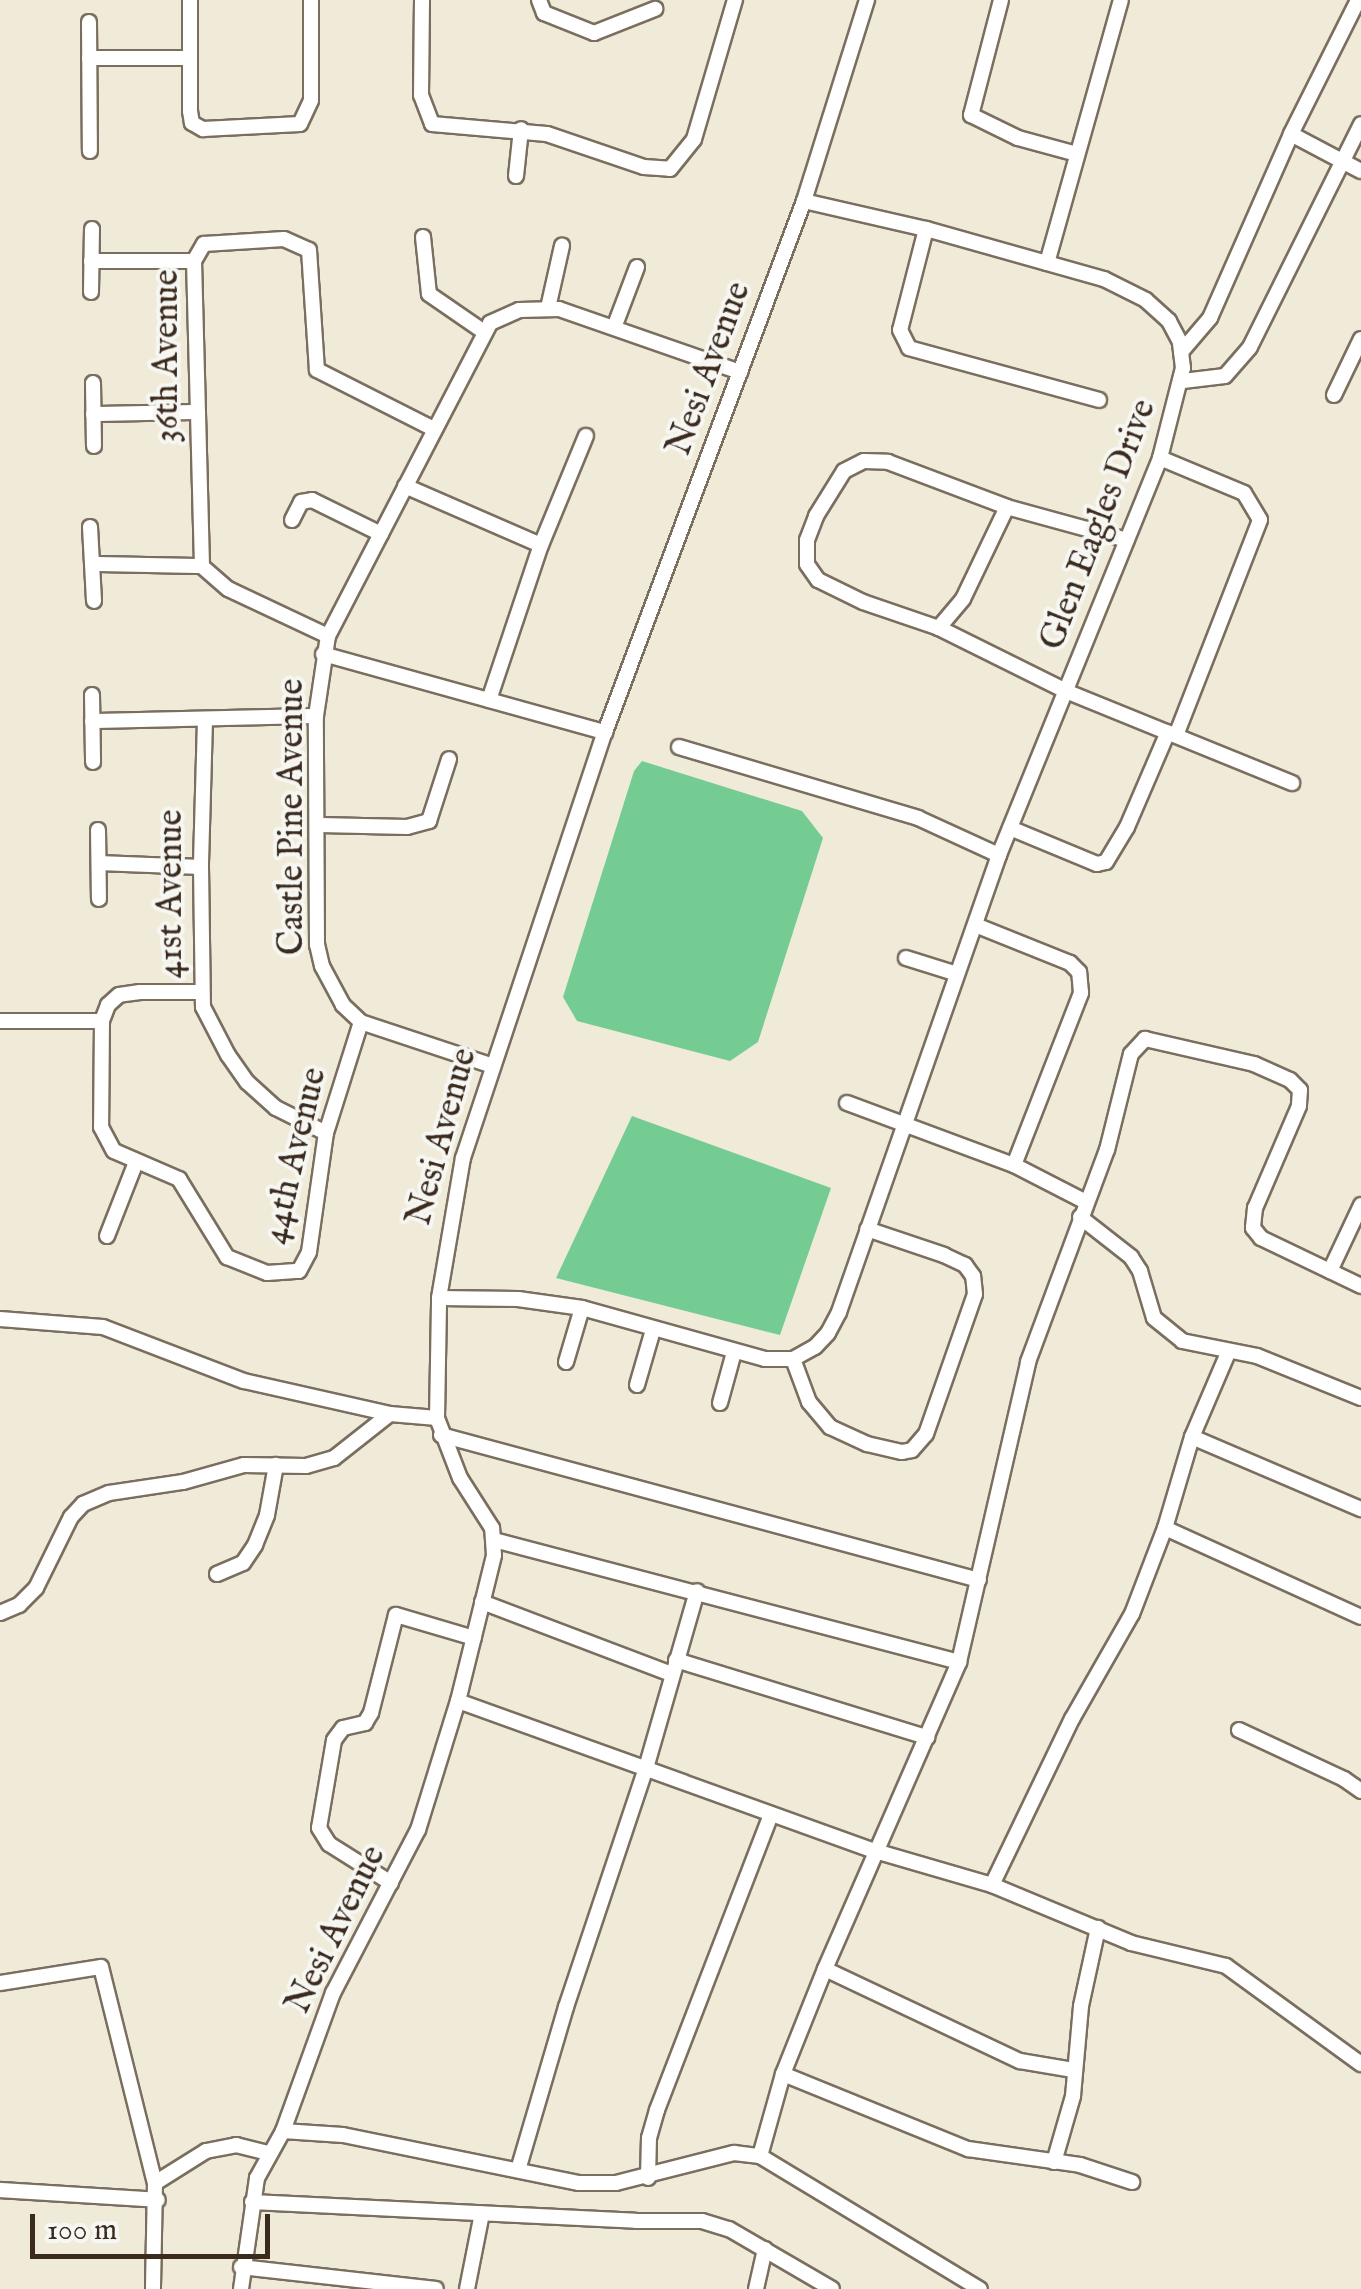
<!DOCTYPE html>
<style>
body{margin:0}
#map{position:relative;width:1361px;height:2289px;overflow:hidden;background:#f0ebd8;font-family:"IM FELL English",serif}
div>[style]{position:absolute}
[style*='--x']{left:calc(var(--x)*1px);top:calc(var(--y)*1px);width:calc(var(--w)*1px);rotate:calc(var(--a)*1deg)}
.green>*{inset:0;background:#74cc92}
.roads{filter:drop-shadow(2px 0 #7a6e5f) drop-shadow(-2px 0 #7a6e5f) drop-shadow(0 2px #7a6e5f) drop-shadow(0 -2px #7a6e5f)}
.minor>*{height:14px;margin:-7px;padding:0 7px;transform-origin:7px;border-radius:7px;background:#fff}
span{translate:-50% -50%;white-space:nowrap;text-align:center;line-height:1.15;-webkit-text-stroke:8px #f6f6f2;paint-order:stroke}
.street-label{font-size:35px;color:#3b2a1e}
.scale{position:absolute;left:30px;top:2214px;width:240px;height:45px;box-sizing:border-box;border:5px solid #3b2a1e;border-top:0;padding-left:12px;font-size:30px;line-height:35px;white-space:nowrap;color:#3b2a1e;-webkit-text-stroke:8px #f6f6f2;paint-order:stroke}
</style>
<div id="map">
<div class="green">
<div style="clip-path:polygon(642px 761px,802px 811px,823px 838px,758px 1042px,730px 1061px,577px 1021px,563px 997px,634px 771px)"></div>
<div style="clip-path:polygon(632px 1116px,831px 1188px,780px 1335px,556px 1278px)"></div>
</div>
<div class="roads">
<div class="minor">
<div style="--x:190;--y:0;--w:111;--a:90"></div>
<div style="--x:190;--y:111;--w:12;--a:81"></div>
<div style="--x:192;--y:123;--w:13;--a:29"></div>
<div style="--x:203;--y:129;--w:97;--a:-3"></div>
<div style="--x:300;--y:124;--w:26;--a:-65"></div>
<div style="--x:311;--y:100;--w:100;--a:-90"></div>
<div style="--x:422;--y:0;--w:95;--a:90.6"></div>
<div style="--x:421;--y:95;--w:31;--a:69"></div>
<div style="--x:432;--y:124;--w:115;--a:5"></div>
<div style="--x:547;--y:134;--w:102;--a:18.8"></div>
<div style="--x:644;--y:167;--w:26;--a:4"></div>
<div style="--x:670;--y:169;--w:38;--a:-51"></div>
<div style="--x:694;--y:139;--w:145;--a:-73.6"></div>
<div style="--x:539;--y:0;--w:14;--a:69"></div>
<div style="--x:544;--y:13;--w:54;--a:21.8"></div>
<div style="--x:594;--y:33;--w:66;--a:-21.5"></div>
<div style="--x:1001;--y:0;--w:119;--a:104.6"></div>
<div style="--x:971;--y:115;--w:52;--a:26.1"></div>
<div style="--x:1018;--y:138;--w:61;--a:15.2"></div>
<div style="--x:89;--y:22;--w:129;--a:89.6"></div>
<div style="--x:89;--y:58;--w:100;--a:0"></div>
<div style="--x:1291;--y:134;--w:79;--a:27.9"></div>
<div style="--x:516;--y:176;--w:47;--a:-83.9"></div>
<div style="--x:926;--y:229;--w:104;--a:104.4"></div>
<div style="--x:900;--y:330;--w:20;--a:63"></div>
<div style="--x:909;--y:348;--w:197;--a:15.3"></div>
<div style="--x:423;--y:237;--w:57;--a:84"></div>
<div style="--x:429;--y:294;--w:67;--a:34.6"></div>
<div style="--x:91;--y:261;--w:103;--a:0"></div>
<div style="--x:1047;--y:263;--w:273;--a:-74.3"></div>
<div style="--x:91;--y:292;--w:63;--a:-89.1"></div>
<div style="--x:548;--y:308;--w:64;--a:-77.3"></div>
<div style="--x:615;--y:325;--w:62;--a:-69.2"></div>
<div style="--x:1181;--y:352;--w:45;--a:-49.5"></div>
<div style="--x:1210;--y:318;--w:201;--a:-66.2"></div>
<div style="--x:1291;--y:134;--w:150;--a:-63.4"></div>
<div style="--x:1183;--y:381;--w:42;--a:-6.8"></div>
<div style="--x:1225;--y:376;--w:38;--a:-49"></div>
<div style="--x:1250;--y:347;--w:249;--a:-63.5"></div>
<div style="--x:93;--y:383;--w:63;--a:89.1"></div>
<div style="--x:1334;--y:395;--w:62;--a:-64.3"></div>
<div style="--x:93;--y:414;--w:105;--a:-1.1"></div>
<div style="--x:1160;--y:458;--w:91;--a:22.6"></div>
<div style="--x:1244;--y:493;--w:31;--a:59"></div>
<div style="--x:1260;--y:520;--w:231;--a:111.3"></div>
<div style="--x:405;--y:486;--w:148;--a:23.5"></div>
<div style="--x:1007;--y:507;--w:102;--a:115.6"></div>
<div style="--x:963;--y:599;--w:38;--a:130"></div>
<div style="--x:939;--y:628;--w:80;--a:-161.1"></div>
<div style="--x:863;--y:602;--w:50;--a:-153.9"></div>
<div style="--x:818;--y:580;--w:19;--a:-125"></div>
<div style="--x:807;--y:564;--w:24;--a:-90"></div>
<div style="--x:807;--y:540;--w:26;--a:-69"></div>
<div style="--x:816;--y:516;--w:53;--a:-58.1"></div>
<div style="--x:844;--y:471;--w:22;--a:-27"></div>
<div style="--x:864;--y:461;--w:24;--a:2"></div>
<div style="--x:888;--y:462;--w:127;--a:20.7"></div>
<div style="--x:1007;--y:507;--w:124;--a:15.4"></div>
<div style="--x:292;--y:520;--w:20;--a:-63"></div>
<div style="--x:301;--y:502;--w:11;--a:-10"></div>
<div style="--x:312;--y:500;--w:77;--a:26.2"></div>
<div style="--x:90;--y:527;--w:74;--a:86.9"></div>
<div style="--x:93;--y:564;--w:109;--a:1.1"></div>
<div style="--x:939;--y:628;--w:144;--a:26.4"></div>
<div style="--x:1068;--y:692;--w:242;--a:22.1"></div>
<div style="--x:328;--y:636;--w:110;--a:-154.8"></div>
<div style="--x:228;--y:589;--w:35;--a:-139"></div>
<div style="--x:202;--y:566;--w:305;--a:-91.5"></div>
<div style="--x:194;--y:261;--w:20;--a:-60"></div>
<div style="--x:204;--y:244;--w:80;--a:-3.6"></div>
<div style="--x:284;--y:239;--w:27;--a:24"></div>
<div style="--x:309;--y:250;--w:120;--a:86.2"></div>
<div style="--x:317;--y:370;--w:131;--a:26.8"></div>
<div style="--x:323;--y:654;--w:293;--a:15.5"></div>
<div style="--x:92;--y:695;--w:67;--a:89.1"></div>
<div style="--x:489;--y:700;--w:163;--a:-71.5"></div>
<div style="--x:541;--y:545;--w:118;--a:-67.6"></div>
<div style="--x:205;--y:720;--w:147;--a:91.6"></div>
<div style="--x:201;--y:867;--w:140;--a:89.2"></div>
<div style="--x:203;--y:1007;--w:54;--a:62.5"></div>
<div style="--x:228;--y:1055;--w:33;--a:55"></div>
<div style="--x:247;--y:1082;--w:39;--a:42"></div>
<div style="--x:276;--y:1108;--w:56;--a:26.6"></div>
<div style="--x:92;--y:721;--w:224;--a:-1.3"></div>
<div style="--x:679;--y:747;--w:249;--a:16.5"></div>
<div style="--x:918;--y:818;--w:89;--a:24.6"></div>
<div style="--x:320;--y:825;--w:87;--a:1.3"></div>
<div style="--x:407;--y:827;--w:23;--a:-15"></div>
<div style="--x:429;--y:821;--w:65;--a:-72.1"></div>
<div style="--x:1010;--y:828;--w:94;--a:22.5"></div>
<div style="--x:1097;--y:864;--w:9;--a:-13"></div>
<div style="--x:1106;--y:862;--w:41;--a:-59"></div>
<div style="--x:1127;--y:827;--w:103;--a:-66.7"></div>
<div style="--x:98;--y:830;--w:69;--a:89.2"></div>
<div style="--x:99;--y:863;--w:102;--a:2.2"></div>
<div style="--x:906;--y:958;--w:53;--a:17.4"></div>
<div style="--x:201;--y:992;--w:61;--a:180"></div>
<div style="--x:140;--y:992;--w:21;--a:172"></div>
<div style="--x:119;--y:995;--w:15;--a:138"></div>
<div style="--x:108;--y:1005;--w:17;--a:111"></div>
<div style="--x:102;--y:1021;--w:106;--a:90.5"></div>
<div style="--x:101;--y:1127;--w:27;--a:62"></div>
<div style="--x:114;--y:1151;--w:71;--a:23.3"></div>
<div style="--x:179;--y:1179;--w:92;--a:58.4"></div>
<div style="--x:227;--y:1257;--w:43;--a:21.8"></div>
<div style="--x:267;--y:1273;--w:32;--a:-4"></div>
<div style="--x:299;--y:1271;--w:21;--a:-62"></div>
<div style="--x:309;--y:1252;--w:120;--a:-81.9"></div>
<div style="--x:326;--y:1133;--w:116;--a:-72.5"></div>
<div style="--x:0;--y:1021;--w:102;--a:0"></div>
<div style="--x:490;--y:1065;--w:136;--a:-161.6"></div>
<div style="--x:361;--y:1022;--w:25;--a:-137"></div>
<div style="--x:343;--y:1005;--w:44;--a:-118.3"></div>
<div style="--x:322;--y:966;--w:22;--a:-103"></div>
<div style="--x:317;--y:945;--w:229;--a:-90.3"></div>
<div style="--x:316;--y:716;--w:81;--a:-81.5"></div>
<div style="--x:328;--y:636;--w:352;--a:-62.6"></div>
<div style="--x:490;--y:323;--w:32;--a:-24"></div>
<div style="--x:519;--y:310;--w:40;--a:-1.4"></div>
<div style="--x:559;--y:309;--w:192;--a:19.2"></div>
<div style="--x:847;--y:1103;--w:178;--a:20.4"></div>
<div style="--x:1014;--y:1165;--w:185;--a:-68.7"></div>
<div style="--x:1081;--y:993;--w:21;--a:-95"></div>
<div style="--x:1079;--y:972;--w:13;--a:-135"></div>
<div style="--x:1070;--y:963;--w:102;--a:-158.2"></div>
<div style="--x:1014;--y:1165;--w:81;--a:27.2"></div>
<div style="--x:1080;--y:1217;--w:65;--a:38.1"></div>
<div style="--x:1131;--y:1257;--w:17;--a:57"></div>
<div style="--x:1140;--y:1271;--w:49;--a:73.4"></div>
<div style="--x:1154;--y:1318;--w:36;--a:39"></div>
<div style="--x:1182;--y:1341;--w:76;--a:11.3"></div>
<div style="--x:1257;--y:1356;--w:112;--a:22"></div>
<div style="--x:107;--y:1236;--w:79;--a:-68.6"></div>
<div style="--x:1330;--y:1271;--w:73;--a:-64.8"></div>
<div style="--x:439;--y:1298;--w:79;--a:0.7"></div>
<div style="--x:518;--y:1299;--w:65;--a:8"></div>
<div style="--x:582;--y:1308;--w:190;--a:15.6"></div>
<div style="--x:765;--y:1359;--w:28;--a:0"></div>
<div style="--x:793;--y:1359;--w:25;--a:-29"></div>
<div style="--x:815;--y:1347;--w:19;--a:-47"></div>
<div style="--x:828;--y:1333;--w:24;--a:-62"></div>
<div style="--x:839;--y:1312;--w:484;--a:-70.7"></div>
<div style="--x:999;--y:855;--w:428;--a:-67.9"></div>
<div style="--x:1160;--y:458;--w:93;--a:-75.7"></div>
<div style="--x:1183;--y:368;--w:26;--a:-97"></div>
<div style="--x:1180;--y:342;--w:24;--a:-118"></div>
<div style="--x:1169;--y:321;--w:31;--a:-138"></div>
<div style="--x:1146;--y:300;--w:47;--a:-153.4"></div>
<div style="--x:1104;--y:279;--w:185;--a:-164.3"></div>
<div style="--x:926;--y:229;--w:125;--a:-167.1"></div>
<div style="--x:0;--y:1319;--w:103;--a:4.4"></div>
<div style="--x:103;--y:1327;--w:151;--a:21"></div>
<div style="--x:244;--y:1381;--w:150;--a:12.7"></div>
<div style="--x:390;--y:1414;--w:47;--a:4.9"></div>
<div style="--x:793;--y:1359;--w:46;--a:69.6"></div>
<div style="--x:809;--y:1402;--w:33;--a:50"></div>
<div style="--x:830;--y:1427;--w:41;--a:24.7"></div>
<div style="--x:867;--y:1444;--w:36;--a:13"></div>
<div style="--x:902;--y:1452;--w:10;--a:-11"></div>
<div style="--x:912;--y:1450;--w:21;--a:-49"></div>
<div style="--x:926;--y:1434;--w:148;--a:-70.7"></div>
<div style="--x:975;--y:1294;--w:18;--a:-96"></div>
<div style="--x:973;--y:1276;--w:14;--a:-126"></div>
<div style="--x:965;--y:1265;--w:23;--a:-155"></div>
<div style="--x:944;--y:1255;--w:81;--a:-161.3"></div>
<div style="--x:566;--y:1362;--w:56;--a:-73.5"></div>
<div style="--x:637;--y:1385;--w:57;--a:-73.8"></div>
<div style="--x:720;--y:1403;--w:53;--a:-74.6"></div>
<div style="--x:441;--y:1435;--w:557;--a:15.08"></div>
<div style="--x:1192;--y:1437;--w:184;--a:23.1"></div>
<div style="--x:1165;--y:1528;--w:215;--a:24.4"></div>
<div style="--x:494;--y:1540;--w:481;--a:14.7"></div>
<div style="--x:217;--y:1574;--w:28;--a:-23"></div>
<div style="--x:243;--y:1563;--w:22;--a:-56"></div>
<div style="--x:255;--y:1545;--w:32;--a:-68"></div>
<div style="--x:267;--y:1515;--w:51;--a:-79.8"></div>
<div style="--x:482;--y:1602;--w:203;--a:20.8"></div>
<div style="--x:0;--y:1613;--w:21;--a:-23"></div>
<div style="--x:19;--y:1605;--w:24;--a:-45"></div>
<div style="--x:36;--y:1588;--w:79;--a:-63.8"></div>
<div style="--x:71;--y:1517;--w:18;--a:-47"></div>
<div style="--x:83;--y:1504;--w:28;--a:-23"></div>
<div style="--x:109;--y:1493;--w:75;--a:-8.5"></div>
<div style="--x:183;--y:1482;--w:63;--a:-15.6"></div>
<div style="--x:244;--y:1465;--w:62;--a:0.9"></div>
<div style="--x:306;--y:1466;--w:29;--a:-16"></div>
<div style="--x:334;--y:1458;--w:71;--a:-38.2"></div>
<div style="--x:676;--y:1660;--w:263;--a:17.1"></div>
<div style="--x:458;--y:1701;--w:443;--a:19.8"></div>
<div style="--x:875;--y:1851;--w:122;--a:16.2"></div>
<div style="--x:992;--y:1885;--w:151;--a:22.6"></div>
<div style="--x:1131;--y:1943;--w:98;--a:13.6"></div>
<div style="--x:1226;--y:1966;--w:167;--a:36"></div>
<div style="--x:1239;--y:1730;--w:116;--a:25"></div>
<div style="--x:1344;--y:1779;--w:21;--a:35"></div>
<div style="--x:391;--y:1883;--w:73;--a:-147.8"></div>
<div style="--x:329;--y:1844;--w:19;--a:-122"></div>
<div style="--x:319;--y:1828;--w:89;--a:-80.3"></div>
<div style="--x:334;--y:1740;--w:15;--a:-53"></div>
<div style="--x:343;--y:1728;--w:23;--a:-13"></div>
<div style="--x:365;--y:1723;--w:12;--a:-59"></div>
<div style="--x:371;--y:1713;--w:101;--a:-75.7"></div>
<div style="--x:396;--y:1615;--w:81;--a:16.4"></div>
<div style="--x:992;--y:1885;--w:184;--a:-64.3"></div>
<div style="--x:1072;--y:1719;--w:121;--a:-60.3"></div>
<div style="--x:1132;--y:1614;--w:92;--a:-69"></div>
<div style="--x:1165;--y:1528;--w:95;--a:-73.5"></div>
<div style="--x:1192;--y:1437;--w:91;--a:-66.8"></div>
<div style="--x:825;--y:1969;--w:216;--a:25.3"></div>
<div style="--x:1020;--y:2061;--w:54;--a:9.6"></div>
<div style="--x:0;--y:1983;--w:102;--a:-9"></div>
<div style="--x:101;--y:1967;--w:223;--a:76"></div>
<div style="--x:155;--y:2183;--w:106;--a:91.1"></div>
<div style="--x:783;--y:2074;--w:200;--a:22.1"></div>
<div style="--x:968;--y:2149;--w:113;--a:8.1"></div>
<div style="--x:1080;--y:2165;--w:55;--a:18.1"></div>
<div style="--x:283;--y:2131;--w:60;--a:3.8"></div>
<div style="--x:343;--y:2135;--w:241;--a:11.5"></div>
<div style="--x:579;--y:2183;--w:37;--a:0"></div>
<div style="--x:616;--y:2183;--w:122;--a:-14.3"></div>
<div style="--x:734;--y:2153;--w:26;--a:7"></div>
<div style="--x:760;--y:2156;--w:257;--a:31.2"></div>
<div style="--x:760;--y:2156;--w:85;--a:-74.3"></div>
<div style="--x:783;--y:2074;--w:113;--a:-68.2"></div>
<div style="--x:825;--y:1969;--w:335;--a:-66.4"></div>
<div style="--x:959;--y:1662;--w:308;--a:-77"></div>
<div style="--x:1028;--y:1362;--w:226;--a:-69.6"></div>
<div style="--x:1107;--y:1150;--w:99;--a:-76"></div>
<div style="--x:1131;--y:1054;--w:21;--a:-47"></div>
<div style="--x:1145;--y:1039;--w:112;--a:12.9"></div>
<div style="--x:1254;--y:1064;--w:39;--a:24"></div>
<div style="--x:1290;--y:1080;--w:14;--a:45"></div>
<div style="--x:1300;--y:1090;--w:16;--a:94"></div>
<div style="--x:1299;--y:1106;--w:111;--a:113.3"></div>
<div style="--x:1255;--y:1208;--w:20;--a:96"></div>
<div style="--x:1253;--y:1228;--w:13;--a:51"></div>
<div style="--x:1261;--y:1238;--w:111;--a:25.6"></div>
<div style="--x:1054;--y:2162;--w:69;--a:-73.9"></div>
<div style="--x:1073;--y:2096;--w:90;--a:-84.9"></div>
<div style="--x:1081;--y:2006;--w:80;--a:-77.7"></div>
<div style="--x:518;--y:2170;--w:170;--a:-73.6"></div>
<div style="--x:566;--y:2007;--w:252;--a:-71.5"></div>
<div style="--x:646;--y:1768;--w:184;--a:-73.9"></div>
<div style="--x:648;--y:2178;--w:40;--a:-88.6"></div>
<div style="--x:649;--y:2138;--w:29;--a:-74"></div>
<div style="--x:657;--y:2110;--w:317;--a:-68.9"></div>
<div style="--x:155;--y:2183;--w:60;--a:-32.1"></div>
<div style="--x:206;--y:2151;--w:31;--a:-11"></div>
<div style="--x:236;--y:2145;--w:33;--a:14"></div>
<div style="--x:0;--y:2190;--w:158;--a:3.6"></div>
<div style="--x:252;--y:2202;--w:384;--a:2.8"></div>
<div style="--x:636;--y:2221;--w:66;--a:0"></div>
<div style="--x:702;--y:2221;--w:28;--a:17"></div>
<div style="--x:729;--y:2229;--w:119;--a:30.2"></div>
<div style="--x:241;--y:2267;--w:196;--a:6.4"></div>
<div style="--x:241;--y:2289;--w:112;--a:-81.8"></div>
<div style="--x:257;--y:2178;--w:54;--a:-61"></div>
<div style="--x:283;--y:2131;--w:147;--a:-70.1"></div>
<div style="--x:333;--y:1993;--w:184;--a:-62.5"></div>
<div style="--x:418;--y:1830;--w:135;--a:-72.8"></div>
<div style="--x:458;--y:1701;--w:150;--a:-76.1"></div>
<div style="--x:494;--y:1555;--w:27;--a:-94"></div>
<div style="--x:492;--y:1528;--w:59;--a:-122.6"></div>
<div style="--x:460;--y:1478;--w:64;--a:-111"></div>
<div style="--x:437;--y:1418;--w:120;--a:-89"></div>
<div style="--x:439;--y:1298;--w:142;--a:-80.3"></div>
<div style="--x:463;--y:1158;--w:449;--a:-71.6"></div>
<div style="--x:605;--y:732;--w:567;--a:-69.46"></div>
<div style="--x:804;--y:201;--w:211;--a:-72.6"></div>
<div style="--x:467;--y:2289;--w:77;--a:-78.8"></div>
<div style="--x:756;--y:2289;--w:41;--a:-77.3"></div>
</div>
</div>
<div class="street-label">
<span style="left:168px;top:356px;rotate:-90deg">36th Avenue</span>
<span style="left:710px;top:369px;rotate:-70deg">Nesi Avenue</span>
<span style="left:1099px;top:525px;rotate:-69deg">Glen Eagles Drive</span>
<span style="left:293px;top:817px;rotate:-90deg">Castle Pine Avenue</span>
<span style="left:172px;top:894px;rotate:-90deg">41st Avenue</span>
<span style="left:443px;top:1137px;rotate:-75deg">Nesi Avenue</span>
<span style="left:296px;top:1156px;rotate:-77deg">44th Avenue</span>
<span style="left:337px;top:1930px;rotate:-64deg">Nesi Avenue</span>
</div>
<div class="scale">100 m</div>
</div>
